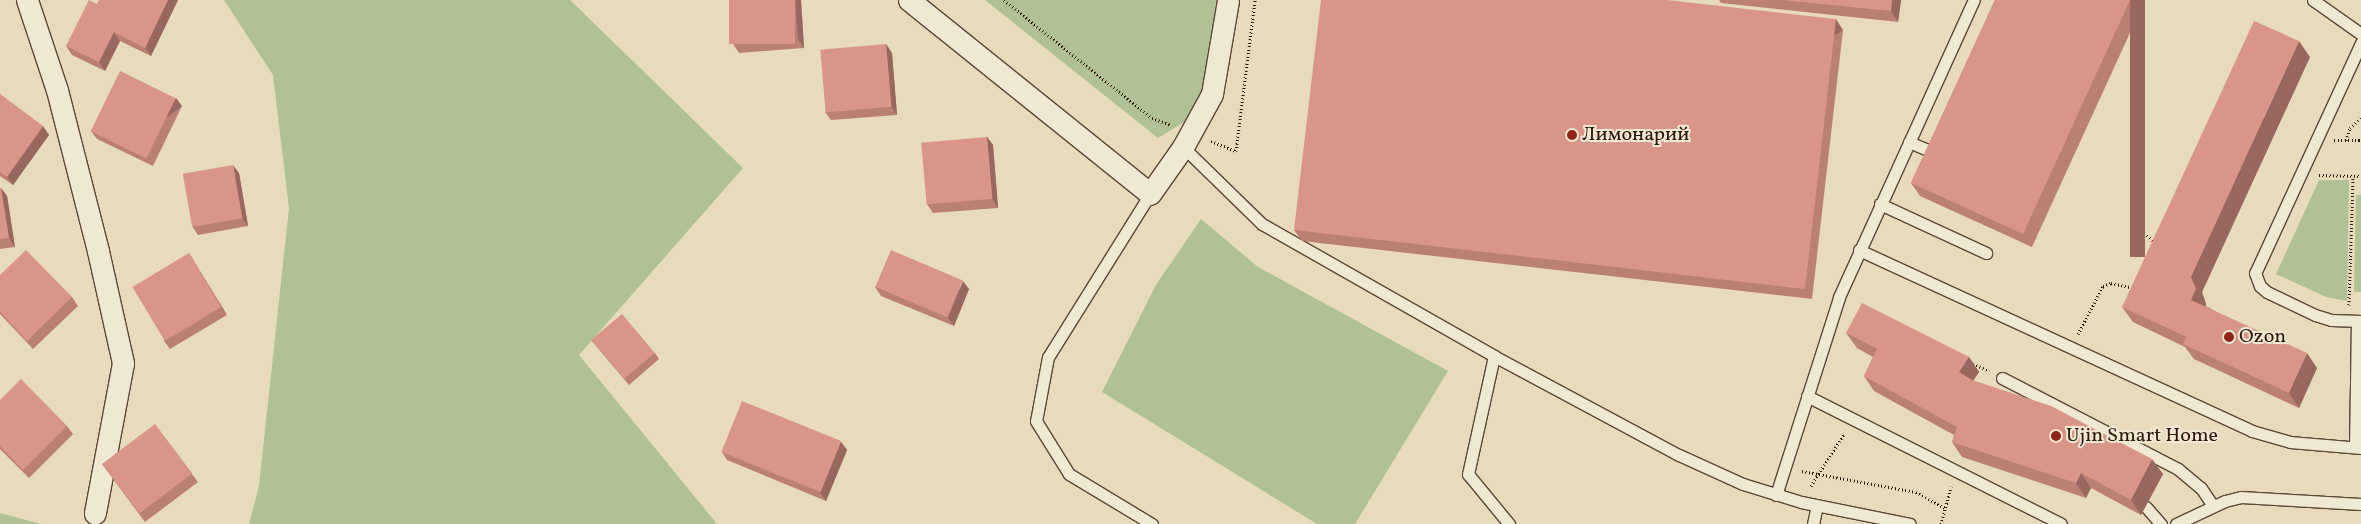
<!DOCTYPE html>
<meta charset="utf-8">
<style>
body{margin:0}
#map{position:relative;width:2361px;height:524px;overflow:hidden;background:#e7dbbb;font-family:Vollkorn,serif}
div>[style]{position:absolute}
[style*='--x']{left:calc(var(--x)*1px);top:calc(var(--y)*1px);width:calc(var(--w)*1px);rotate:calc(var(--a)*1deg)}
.green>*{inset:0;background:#afc195}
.path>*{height:3px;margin-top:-1.5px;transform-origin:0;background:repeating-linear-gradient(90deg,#2e1608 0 1px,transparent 0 3.5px)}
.roads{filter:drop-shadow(1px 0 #5c4735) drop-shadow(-1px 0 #5c4735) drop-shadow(0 1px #5c4735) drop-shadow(0 -1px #5c4735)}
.lane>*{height:11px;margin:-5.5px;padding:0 5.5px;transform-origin:5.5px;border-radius:5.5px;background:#efe8d3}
.street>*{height:21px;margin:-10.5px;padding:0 10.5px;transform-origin:10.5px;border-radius:10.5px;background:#efe8d3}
.wall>*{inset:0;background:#bb8074}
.shaded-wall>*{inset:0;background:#98685e;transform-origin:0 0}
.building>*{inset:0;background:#d99587;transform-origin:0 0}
.dots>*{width:14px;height:14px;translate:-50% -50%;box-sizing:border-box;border:2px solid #efe8d3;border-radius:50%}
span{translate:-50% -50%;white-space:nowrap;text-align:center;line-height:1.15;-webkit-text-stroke:4px #efe8d3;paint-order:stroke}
.poi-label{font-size:20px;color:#2e1608}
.left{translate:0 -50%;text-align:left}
</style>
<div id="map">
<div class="green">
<div style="clip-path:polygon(224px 0,570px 0,743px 168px,579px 355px,717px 524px,249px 524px,259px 486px,289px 208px,273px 75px)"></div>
<div style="clip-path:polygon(985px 0,1218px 0,1199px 113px,1158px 138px)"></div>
<div style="clip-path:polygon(2319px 180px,2349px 180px,2347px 301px,2326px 297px,2276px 274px)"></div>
<div style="clip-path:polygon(2356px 195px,2361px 195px,2361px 292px,2354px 292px)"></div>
<div style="clip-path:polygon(1201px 219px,1258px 267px,1448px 371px,1355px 524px,1317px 524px,1102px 392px,1156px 285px)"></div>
<div style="clip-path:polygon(0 513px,41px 524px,0 524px)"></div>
</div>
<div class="path">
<div style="--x:1004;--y:0;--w:189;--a:38.6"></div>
<div style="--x:1152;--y:118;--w:20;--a:20"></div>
<div style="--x:2334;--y:140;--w:27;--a:0"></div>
<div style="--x:2346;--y:140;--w:13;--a:-72"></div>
<div style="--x:2350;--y:128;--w:15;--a:-42"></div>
<div style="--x:1211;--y:141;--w:27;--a:22"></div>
<div style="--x:1236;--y:151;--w:152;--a:-82.8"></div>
<div style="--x:2319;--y:175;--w:42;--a:1.4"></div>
<div style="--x:2133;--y:206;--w:26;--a:72"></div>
<div style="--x:2141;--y:231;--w:18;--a:38"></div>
<div style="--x:2349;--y:305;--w:129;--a:-88.2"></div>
<div style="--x:2078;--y:334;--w:54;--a:-62.5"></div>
<div style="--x:2103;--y:286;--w:9;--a:-21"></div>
<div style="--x:2111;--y:283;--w:25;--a:12"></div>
<div style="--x:1970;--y:362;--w:21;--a:25"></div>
<div style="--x:1802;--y:471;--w:116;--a:10.4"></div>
<div style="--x:1916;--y:492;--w:33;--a:29"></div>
<div style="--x:1811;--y:486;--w:62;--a:-57.6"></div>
<div style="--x:1941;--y:524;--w:39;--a:-75"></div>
</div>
<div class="roads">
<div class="lane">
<div style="--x:2313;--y:0;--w:59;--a:35.3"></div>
<div style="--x:2361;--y:43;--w:253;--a:114.7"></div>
<div style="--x:2255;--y:273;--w:14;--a:69"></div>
<div style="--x:2260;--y:286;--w:9;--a:41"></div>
<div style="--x:2267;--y:292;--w:53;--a:25.6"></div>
<div style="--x:2315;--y:315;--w:17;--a:17"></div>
<div style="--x:2331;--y:320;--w:30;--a:2"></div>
<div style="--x:1909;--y:142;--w:33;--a:23"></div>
<div style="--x:1183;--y:147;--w:110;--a:44.3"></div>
<div style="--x:1262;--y:224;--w:267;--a:29.6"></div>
<div style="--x:1494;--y:356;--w:121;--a:102.4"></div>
<div style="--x:1468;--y:474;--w:65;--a:50.6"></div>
<div style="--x:1150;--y:194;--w:192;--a:122"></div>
<div style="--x:1048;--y:357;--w:65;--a:100.6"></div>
<div style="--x:1036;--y:421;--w:62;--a:58.1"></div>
<div style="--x:1069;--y:474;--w:97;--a:31.1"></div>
<div style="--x:1880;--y:204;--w:117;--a:24.8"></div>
<div style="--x:1859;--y:250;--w:433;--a:24.7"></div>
<div style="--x:2252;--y:431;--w:40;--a:16"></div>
<div style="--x:2290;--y:442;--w:71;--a:4.8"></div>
<div style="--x:1494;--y:356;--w:210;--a:28.2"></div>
<div style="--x:1679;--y:455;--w:70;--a:24.4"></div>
<div style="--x:1743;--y:484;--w:61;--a:17.2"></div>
<div style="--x:1801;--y:502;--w:111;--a:11.4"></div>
<div style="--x:2002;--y:378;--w:198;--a:27.3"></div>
<div style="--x:2178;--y:469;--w:30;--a:40"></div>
<div style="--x:2201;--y:488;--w:22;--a:56"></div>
<div style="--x:1807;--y:396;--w:284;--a:26.7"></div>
<div style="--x:2355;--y:447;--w:126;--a:-89.1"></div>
<div style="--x:1776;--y:495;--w:208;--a:-72.3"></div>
<div style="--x:1839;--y:297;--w:326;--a:-65.6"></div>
<div style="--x:2146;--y:507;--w:23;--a:49"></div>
<div style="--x:1813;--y:524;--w:19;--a:-78"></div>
<div style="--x:2176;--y:524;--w:54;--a:-25.1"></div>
<div style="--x:2225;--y:501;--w:16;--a:-14"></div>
<div style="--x:2241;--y:497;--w:120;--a:3.3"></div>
</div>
<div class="street">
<div style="--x:27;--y:0;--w:95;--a:71.6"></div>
<div style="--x:57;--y:90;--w:166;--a:75.7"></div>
<div style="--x:98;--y:251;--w:115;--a:77.4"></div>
<div style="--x:123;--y:363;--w:153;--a:100.6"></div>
<div style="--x:909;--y:0;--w:309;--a:38.8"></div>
<div style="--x:1150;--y:194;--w:57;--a:-54.9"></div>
<div style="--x:1183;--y:147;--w:60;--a:-61.3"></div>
<div style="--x:1212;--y:94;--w:95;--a:-80.3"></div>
</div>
</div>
<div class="wall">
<div style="clip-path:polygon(178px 0,151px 56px,120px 41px,105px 71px,72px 55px,66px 46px,97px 4px)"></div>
<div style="clip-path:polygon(801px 0,804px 48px,739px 53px,733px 44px)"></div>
<div style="clip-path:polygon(1719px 0,1901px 0,1898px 22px,1721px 3px)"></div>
<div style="clip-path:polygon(1995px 0,2145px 0,2032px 247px,1920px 196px,1911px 183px)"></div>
<div style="clip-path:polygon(1843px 30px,1812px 299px,1302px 241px,1294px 230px)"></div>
<div style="clip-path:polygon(886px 44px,892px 53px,897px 115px,831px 120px,825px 112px)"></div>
<div style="clip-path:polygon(2310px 57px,2202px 292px,2206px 304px,2206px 306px,2317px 368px,2299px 408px,2194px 359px,2185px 347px,2133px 322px,2122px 307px)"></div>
<div style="clip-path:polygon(0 94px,49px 135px,13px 185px,0 176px)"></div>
<div style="clip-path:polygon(182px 106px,153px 166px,97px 139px,91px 131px)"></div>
<div style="clip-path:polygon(987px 137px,993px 145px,998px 208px,933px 213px,927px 204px)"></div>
<div style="clip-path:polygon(239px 173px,248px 226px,198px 235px,192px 226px)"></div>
<div style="clip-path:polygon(0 188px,1px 188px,7px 196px,15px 247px,0 249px)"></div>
<div style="clip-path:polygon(189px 253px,227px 315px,170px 349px,164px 341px)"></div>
<div style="clip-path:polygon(0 275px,72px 297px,78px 306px,33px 349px,0 314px)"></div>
<div style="clip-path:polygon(875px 287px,969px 289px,954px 326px,881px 296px)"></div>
<div style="clip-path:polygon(1846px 333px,1969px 357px,1979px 372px,1973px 381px,2163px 474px,2141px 515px,2091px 488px,2086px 498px,1962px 457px,1952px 442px,1954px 435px,1874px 391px,1864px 376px,1873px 357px,1857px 348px)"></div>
<div style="clip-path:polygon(591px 340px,655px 353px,659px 359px,629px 385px)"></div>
<div style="clip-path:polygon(0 400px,67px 426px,73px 434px,29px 478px,0 449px)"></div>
<div style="clip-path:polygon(841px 442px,847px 450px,826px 501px,727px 460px,722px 452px)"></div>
<div style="clip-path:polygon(102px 464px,192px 474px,198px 482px,145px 522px)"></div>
</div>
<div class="shaded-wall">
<div style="clip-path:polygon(168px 0,178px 0,151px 56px,145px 48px)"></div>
<div style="clip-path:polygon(795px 0,801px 0,804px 48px,798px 39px)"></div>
<div style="clip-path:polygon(1892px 0,1901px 0,1898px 22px,1891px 11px)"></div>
<div style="left:2130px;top:0;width:15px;height:257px"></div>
<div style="left:1836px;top:19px;width:13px;height:272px;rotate:58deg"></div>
<div style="clip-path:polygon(114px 32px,120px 41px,105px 71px,99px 62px)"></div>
<div style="clip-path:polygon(2299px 41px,2310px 57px,2202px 292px,2206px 304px,2202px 315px,2191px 300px,2191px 277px)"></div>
<div style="clip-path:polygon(886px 44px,892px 53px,897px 115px,891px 107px)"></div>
<div style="left:176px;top:98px;width:10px;height:67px;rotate:53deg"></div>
<div style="clip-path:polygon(43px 126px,49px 135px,13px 185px,7px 177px)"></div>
<div style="clip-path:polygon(987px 137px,993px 145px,998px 208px,992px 199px)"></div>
<div style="clip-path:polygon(233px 165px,239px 173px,248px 226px,242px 218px)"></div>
<div style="clip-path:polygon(1px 188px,7px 196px,15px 247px,9px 238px)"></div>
<div style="clip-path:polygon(189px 253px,194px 262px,227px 315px,221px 307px)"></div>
<div style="clip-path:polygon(963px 281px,969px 289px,954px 326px,948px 318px)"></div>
<div style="clip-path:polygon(2307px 353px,2317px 368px,2299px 408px,2289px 393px)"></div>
<div style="clip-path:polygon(1969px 357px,1979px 372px,1969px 387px,1959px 372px)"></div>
<div style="clip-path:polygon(841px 442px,847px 450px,826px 501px,820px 492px)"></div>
<div style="clip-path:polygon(2152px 459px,2163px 474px,2141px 515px,2131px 500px)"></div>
<div style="clip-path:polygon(2081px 473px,2091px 488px,2086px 498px,2076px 483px)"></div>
</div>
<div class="building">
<div style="clip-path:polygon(89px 0,97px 4px,99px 0,168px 0,145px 48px,114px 32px,99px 62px,66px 46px)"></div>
<div style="left:729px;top:0;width:66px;height:44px"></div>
<div style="clip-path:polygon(1321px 0,1667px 0,1836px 19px,1805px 289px,1294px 230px)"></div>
<div style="clip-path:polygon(1782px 0,1892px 0,1891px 11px)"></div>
<div style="clip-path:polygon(1995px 0,2130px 0,2023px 234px,1911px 183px)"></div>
<div style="clip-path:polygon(2254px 21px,2299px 41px,2191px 277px,2196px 289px,2191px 300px,2307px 353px,2289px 393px,2183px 344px,2187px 337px,2122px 307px)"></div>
<div style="left:886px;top:44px;width:63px;height:66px;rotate:85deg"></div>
<div style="left:120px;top:71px;width:62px;height:67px;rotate:26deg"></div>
<div style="clip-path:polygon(0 94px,43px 126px,7px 177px,0 172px)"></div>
<div style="left:987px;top:137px;width:62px;height:66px;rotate:85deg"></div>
<div style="left:233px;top:165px;width:54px;height:51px;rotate:80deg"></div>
<div style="clip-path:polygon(0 188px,1px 188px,9px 238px,0 239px)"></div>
<div style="clip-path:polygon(26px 250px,72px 297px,27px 341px,0 312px,0 275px)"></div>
<div style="left:891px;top:250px;width:78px;height:40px;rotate:23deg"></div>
<div style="left:189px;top:253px;width:63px;height:66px;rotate:59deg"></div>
<div style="clip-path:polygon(1862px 303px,1969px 357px,1959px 372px,1972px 380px,2051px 406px,2152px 459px,2131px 500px,2081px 473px,2076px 483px,1952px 442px,1957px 427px,1864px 376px,1877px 349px,1846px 333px)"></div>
<div style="left:622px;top:314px;width:51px;height:40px;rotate:50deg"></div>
<div style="clip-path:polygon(21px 379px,67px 426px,23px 470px,0 446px,0 400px)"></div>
<div style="left:742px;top:401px;width:107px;height:55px;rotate:22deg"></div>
<div style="left:155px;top:424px;width:62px;height:66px;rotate:53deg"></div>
</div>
<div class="dots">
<div style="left:1572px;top:135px;background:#8f2418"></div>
<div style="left:2229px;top:337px;background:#8f2418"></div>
<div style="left:2056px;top:436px;background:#8f2418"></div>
</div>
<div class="poi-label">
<span class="left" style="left:1582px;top:135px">Лимонарий</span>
<span class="left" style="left:2239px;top:337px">Ozon</span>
<span class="left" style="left:2066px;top:436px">Ujin Smart Home</span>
</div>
</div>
